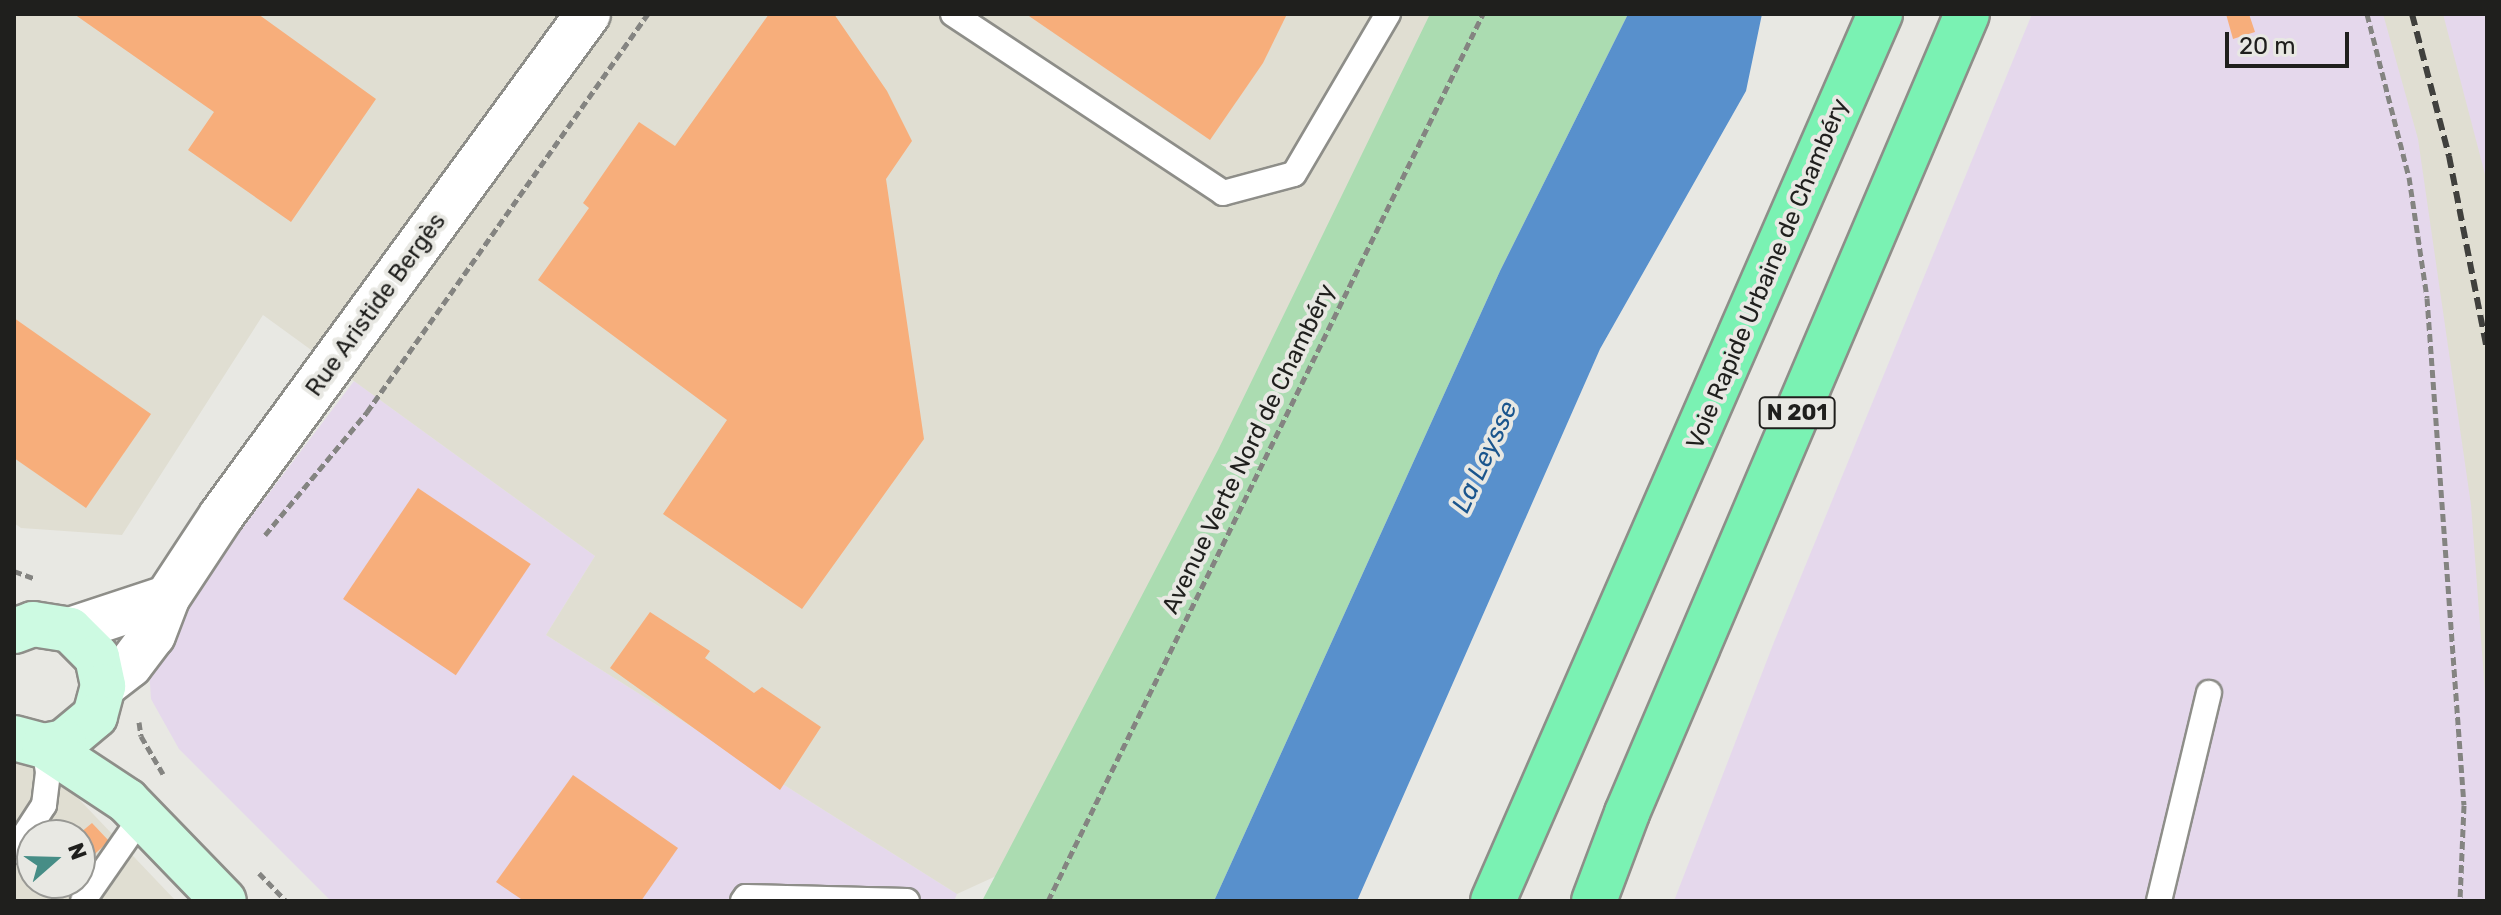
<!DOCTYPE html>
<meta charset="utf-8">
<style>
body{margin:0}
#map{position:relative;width:2501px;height:915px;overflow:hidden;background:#e8e8e3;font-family:Rubik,sans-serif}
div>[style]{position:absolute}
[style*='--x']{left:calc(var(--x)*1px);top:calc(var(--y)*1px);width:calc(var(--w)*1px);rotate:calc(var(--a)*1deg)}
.commercial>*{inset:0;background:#e5d8ec}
.built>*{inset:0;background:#e0ded2}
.green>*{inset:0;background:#abdcb1}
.water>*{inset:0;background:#5890cc}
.building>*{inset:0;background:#f7ae7b;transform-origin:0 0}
.path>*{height:5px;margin-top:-2.5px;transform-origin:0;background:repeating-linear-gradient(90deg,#848481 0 8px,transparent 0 12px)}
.roads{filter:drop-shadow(2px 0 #8e8e89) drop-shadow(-2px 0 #8e8e89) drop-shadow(0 2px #8e8e89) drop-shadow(0 -2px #8e8e89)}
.service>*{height:24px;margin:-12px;padding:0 12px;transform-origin:12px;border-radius:12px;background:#fff}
.tertiary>*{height:44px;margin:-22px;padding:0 22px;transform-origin:22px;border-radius:22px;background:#fff}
.secondary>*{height:44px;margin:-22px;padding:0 22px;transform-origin:22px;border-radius:22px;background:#cdfae2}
.trunk>*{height:44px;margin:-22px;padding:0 22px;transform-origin:22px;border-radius:22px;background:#7af2b3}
.rail>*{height:6px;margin-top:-3px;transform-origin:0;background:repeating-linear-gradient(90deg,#40403d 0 12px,transparent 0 18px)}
span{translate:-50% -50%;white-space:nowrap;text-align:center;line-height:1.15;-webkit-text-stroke:8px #e8e8e3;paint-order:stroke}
.shield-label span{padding:2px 6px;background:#e8e8e3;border:2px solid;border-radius:6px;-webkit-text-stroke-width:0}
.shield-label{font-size:22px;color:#1f1f1d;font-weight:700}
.street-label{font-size:24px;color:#1f1f1d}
.water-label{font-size:26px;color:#1a558d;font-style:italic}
.frame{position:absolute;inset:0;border:16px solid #1f1f1d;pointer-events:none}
.north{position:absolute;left:16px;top:819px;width:80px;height:80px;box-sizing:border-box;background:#e8e8e3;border:2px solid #989894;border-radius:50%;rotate:70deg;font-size:22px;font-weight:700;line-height:32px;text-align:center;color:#1f1f1d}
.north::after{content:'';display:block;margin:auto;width:28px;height:36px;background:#468d86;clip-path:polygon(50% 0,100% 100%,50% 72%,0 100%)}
.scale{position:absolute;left:2225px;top:32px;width:124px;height:36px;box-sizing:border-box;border:4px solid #1f1f1d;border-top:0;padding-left:10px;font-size:24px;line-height:28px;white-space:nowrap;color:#1f1f1d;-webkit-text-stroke:6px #e8e8e3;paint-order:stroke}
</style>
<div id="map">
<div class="commercial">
<div style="clip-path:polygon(2032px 14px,2487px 14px,2487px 901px,1674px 901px,1774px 642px)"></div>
<div style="clip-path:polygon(354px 381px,595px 556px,546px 635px,957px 894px,954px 901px,331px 901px,179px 749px,151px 699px,148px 653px)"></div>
</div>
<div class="built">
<div style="clip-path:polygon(14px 14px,1473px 14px,1031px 860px,957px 894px,546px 635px,595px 556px,263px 315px,122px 535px,21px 528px,14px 523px)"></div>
<div style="clip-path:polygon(2383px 14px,2443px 14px,2487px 182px,2487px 719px,2471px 505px,2418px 139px)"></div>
<div style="clip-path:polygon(evenodd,14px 731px,176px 901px,14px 901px,14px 731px,32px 835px,80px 835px,80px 883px,32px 883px,32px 835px)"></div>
</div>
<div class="green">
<div style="clip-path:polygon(1430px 14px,1628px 14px,1500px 271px,1214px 901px,982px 901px,1218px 450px)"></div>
</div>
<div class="water">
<div style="clip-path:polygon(1628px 14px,1762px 14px,1746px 91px,1600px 349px,1357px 901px,1214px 901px,1500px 271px)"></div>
</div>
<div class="building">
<div style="clip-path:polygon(74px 14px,258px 14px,376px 99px,291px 222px,188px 150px,214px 112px)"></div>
<div style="clip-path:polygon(769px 14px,834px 14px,887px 91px,912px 141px,886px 179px,924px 439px,802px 609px,663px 514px,727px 420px,538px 280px,589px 208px,583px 203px,639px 122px,675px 146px)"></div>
<div style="clip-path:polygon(1026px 14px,1287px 14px,1263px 63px,1210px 140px)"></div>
<div style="clip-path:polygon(2226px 14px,2249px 14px,2255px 32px,2233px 39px)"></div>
<div style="clip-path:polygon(14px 318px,151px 414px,86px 508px,14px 458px)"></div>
<div style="left:418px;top:488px;width:136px;height:134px;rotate:34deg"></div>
<div style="clip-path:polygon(650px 612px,710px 651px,705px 658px,754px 693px,762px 687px,821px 727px,780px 790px,610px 668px)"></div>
<div style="clip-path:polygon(573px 775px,678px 848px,641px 901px,524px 901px,496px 882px)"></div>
<div style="clip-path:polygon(92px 823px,109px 841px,86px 862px,80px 856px,80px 833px)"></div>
</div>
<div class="path">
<div style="--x:2367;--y:14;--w:168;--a:75.6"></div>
<div style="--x:2409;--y:177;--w:122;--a:81.5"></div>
<div style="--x:2427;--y:298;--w:508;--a:85.83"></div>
<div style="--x:2464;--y:805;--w:96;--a:92.4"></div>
<div style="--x:265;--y:535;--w:160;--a:-50.3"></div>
<div style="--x:367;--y:412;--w:487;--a:-54.8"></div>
<div style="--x:14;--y:571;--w:23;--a:20"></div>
<div style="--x:139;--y:722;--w:14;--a:82"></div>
<div style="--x:141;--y:736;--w:44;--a:59.9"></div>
<div style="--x:259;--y:873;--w:39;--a:46"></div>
<div style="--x:1048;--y:901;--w:988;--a:-63.88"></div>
</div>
<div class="roads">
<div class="service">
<div style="--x:953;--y:14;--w:324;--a:33.5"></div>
<div style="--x:1223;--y:193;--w:73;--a:-15"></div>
<div style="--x:1294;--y:174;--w:186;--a:-59.6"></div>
<div style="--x:14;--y:851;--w:55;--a:-56.9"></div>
<div style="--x:44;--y:805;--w:33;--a:-83"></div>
<div style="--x:48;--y:772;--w:26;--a:-99"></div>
<div style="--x:83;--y:901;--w:103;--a:-55.2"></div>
<div style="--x:743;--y:901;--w:5;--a:-53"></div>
<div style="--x:746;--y:897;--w:161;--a:1.4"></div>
<div style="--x:2159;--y:901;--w:214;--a:-76.5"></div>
</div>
<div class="tertiary">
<div style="--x:70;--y:630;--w:102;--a:-18.3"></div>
<div style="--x:103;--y:686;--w:34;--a:-38"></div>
<div style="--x:130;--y:665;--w:38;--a:-53"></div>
<div style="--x:153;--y:635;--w:40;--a:-69"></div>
<div style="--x:167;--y:598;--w:98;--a:-56.6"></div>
<div style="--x:221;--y:516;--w:622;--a:-53.83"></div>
</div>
<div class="secondary">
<div style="--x:14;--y:631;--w:20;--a:-20"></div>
<div style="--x:33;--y:624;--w:37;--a:9"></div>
<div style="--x:70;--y:630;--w:38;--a:45"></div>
<div style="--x:97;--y:657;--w:30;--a:78"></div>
<div style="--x:103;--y:686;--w:31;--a:105"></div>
<div style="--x:95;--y:716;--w:40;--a:140"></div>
<div style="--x:64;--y:742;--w:20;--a:169"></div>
<div style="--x:44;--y:746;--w:31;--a:-165"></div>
<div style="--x:44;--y:746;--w:100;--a:33.5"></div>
<div style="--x:127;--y:801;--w:139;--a:45.9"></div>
</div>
<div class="trunk">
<div style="--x:1493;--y:901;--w:968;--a:-66.43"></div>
<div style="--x:1594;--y:901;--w:94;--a:-69.4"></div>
<div style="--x:1627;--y:813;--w:868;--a:-66.95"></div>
</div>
</div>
<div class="rail">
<div style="--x:2412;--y:14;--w:147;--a:75.4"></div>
<div style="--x:2449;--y:156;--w:198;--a:78.9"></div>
</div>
<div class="shield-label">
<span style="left:1797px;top:413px">N 201</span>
</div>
<div class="street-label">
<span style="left:1768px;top:274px;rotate:-67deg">Voie Rapide Urbaine de Chambéry</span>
<span style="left:376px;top:305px;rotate:-54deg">Rue Aristide Bergès</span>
<span style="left:1249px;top:449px;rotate:-64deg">Avenue Verte Nord de Chambéry</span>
</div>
<div class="water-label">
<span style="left:1485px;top:457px;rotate:-65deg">La Leysse</span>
</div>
<div class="frame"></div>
<div class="north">N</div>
<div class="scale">20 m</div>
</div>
